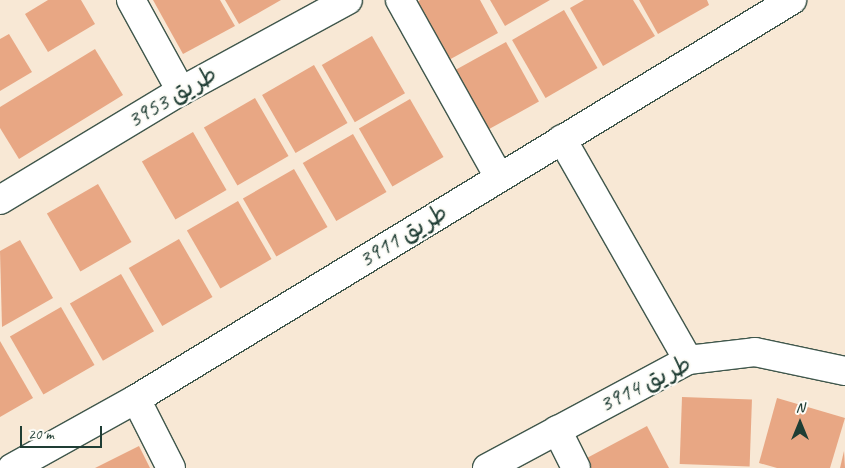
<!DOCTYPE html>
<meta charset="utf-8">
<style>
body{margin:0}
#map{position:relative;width:845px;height:468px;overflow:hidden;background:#f8e8d5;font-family:Caveat,"Playpen Sans Arabic",sans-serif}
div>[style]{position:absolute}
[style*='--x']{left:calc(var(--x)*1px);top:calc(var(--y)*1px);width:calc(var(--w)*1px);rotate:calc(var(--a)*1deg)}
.building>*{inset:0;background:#e8a784;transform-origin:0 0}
.roads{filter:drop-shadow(1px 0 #40574c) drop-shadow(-1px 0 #40574c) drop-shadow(0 1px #40574c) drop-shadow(0 -1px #40574c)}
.minor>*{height:28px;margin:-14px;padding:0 14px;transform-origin:14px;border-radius:14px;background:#fff}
span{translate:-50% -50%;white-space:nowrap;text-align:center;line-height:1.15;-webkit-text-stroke:4.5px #fdfcf7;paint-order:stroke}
.street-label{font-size:24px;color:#1f3d34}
.north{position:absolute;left:775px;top:398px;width:50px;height:50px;-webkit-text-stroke:4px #fdfcf7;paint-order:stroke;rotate:0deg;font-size:14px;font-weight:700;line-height:20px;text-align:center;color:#1f3d34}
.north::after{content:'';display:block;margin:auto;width:18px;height:22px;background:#1f3d34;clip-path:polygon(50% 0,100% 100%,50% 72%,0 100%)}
.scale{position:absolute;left:20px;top:426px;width:82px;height:22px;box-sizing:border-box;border:2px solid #1f3d34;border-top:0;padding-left:6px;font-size:15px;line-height:18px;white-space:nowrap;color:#1f3d34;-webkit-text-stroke:4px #fdfcf7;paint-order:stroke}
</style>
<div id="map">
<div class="building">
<div style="clip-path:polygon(48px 0,81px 0,95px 24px,48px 52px,25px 14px)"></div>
<div style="clip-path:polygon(153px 0,220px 0,235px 26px,183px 54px)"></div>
<div style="clip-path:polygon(225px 0,281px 0,239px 24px)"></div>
<div style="clip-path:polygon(420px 0,480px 0,498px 33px,447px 61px,414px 4px)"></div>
<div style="clip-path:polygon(490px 0,550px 0,505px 26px)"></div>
<div style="clip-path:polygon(584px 0,633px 0,655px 36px,603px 66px,570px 8px)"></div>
<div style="clip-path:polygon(639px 0,707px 0,709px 5px,658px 34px)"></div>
<div style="left:564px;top:10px;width:67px;height:60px;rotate:60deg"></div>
<div style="clip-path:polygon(9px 34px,32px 72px,0 91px,0 39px)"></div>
<div style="left:372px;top:36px;width:66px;height:58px;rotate:60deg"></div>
<div style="left:506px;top:42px;width:68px;height:59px;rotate:61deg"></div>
<div style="clip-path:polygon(95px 49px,123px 95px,19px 159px,0 128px,0 107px)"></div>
<div style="left:314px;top:65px;width:67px;height:60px;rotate:60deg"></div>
<div style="left:255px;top:98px;width:67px;height:59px;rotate:60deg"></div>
<div style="left:410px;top:99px;width:67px;height:59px;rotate:60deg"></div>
<div style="left:193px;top:132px;width:67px;height:59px;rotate:60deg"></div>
<div style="left:353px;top:134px;width:67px;height:58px;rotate:60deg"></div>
<div style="left:294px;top:169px;width:67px;height:59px;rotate:60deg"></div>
<div style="left:98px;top:184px;width:67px;height:59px;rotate:60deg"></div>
<div style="left:238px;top:201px;width:67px;height:59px;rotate:60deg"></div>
<div style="left:179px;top:239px;width:67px;height:58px;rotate:60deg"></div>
<div style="clip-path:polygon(20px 240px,53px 298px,2px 327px,0 251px)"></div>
<div style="left:121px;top:274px;width:66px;height:59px;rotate:60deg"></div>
<div style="left:61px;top:307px;width:67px;height:59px;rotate:60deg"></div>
<div style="clip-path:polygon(0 341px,33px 398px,0 417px)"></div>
<div style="left:682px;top:397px;width:70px;height:67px;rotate:2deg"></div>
<div style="clip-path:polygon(777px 398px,845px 418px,830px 468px,777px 468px,759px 463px)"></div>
<div style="clip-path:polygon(647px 426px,669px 468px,590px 468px,585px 459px)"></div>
<div style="clip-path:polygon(139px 446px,150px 468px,95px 468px)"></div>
<div style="clip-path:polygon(844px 451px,845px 468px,840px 468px)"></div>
</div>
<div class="roads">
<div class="minor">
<div style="--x:131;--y:0;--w:104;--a:61.2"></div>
<div style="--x:400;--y:0;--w:203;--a:60.8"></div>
<div style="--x:562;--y:139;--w:254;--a:60.3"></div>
<div style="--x:0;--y:200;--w:211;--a:-31.1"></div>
<div style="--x:181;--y:91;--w:190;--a:-28.6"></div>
<div style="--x:136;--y:399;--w:77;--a:63.1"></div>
<div style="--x:557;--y:430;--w:42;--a:63.4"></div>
<div style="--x:12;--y:468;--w:142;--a:-29.1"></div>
<div style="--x:136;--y:399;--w:768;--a:-31.31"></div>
<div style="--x:487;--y:468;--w:228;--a:-28.2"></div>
<div style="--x:688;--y:360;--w:67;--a:-6.8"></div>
<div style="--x:755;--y:352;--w:92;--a:11.9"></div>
</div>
</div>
<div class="street-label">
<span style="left:172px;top:97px;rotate:-30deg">طريق 3953</span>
<span style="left:403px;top:236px;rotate:-31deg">طريق 3911</span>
<span style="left:645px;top:384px;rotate:-26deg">طريق 3914</span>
</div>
<div class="north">N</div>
<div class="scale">20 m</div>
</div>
